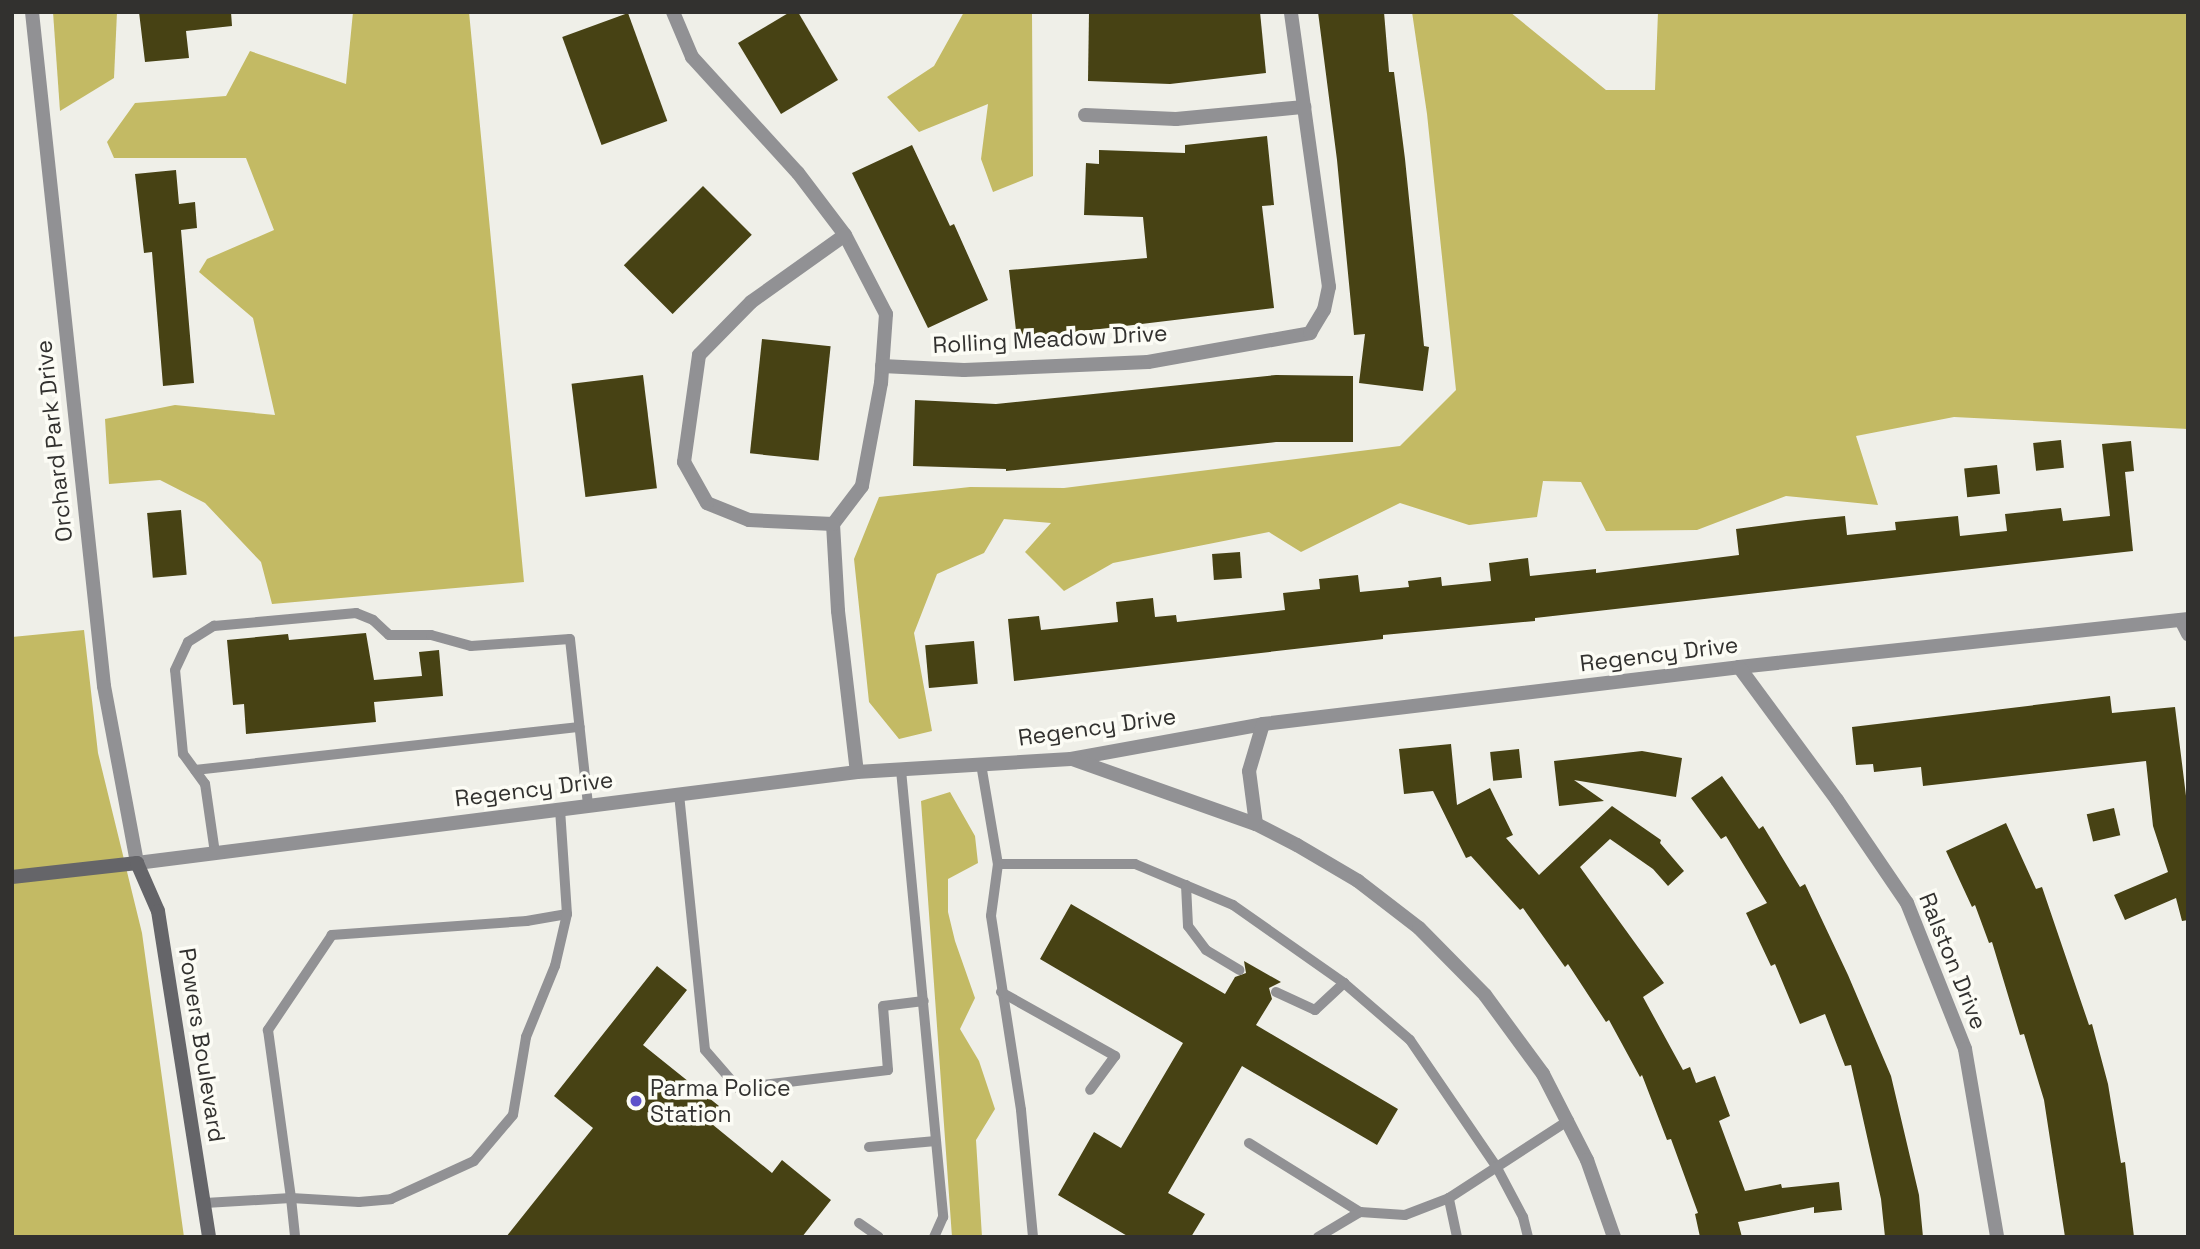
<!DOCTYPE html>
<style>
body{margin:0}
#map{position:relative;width:2200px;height:1249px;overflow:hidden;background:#efefe8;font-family:"Space Grotesk",sans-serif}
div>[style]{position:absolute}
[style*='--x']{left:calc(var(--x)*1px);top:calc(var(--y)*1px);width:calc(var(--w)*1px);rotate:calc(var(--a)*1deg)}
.forest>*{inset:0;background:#c3ba64}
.building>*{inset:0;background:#474214;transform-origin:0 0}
.lane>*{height:10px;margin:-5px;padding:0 5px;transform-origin:5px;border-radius:5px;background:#919194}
.street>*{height:14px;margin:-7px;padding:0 7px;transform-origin:7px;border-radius:7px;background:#919194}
.secondary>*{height:14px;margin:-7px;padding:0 7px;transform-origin:7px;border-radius:7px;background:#656569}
.dots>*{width:19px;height:19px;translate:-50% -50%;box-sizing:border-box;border:4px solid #fcfcf5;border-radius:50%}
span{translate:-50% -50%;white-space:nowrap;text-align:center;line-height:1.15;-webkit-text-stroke:7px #fcfcf5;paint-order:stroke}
.street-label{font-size:23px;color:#32312f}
.poi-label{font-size:23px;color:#32312f}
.left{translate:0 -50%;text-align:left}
.frame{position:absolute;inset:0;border:14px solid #32312f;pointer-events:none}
</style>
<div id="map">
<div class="forest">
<div style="clip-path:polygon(53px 12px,117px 12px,114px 78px,60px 111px)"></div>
<div style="clip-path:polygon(353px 12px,469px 12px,524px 582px,272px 604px,261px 562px,205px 503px,160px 480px,109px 484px,105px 419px,175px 405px,275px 415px,253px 318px,199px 272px,207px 259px,274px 230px,246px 158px,114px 158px,107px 142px,135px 103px,226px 96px,250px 51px,346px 84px)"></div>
<div style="clip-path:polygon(964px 12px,1032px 12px,1033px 176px,993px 192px,981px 159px,988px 104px,919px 132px,887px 97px,934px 66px)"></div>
<div style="clip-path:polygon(1412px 12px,1510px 12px,1606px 90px,1655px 90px,1658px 12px,2188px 12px,2188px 429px,1954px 417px,1856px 436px,1878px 505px,1786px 496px,1697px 530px,1606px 531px,1581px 482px,1543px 481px,1537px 517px,1469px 525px,1400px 503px,1301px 552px,1269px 532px,1113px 563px,1064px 591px,1025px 552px,1051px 523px,1004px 519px,984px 553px,937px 574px,914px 633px,932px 731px,899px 739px,869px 702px,854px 559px,879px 497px,970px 487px,1064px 488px,1400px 446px,1456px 390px,1427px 114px)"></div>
<div style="clip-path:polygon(84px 630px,98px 753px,142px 933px,184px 1237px,12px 1237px,12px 637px)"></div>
<div style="clip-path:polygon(950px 792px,975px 836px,978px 863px,948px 879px,948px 912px,955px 941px,975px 998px,960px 1029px,979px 1061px,995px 1109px,976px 1140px,982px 1237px,952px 1237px,921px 801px)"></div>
</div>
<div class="building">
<div style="clip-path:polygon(139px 12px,231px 12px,232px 26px,186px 31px,189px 58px,145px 62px)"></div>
<div style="clip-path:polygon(790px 12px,798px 12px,838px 80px,781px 114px,738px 43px)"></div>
<div style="clip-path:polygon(1089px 12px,1260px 12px,1266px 73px,1170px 84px,1088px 81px)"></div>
<div style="clip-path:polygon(1318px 12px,1384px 12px,1389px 72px,1394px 72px,1405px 159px,1424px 346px,1429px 347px,1423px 391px,1359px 383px,1365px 334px,1354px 335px,1337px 160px)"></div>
<div style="left:628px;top:13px;width:115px;height:70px;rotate:70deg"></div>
<div style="clip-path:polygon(1267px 136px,1274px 205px,1262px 206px,1274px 308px,1017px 339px,1009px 270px,1147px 258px,1143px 217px,1084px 215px,1086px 163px,1099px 164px,1099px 150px,1185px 153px,1185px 145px)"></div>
<div style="clip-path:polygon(912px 145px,950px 226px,954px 224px,988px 300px,928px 328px,852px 173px)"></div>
<div style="clip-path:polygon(176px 170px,179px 204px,195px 202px,197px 228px,181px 230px,194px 383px,163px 386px,152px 252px,144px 253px,135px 174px)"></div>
<div style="left:703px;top:186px;width:69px;height:112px;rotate:45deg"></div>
<div style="left:762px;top:339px;width:69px;height:115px;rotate:6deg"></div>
<div style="left:643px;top:375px;width:114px;height:72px;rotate:83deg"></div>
<div style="clip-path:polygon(1276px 375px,1353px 376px,1353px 442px,1276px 442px,1006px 471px,1006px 469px,913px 466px,915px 400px,996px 404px)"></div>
<div style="left:2061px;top:440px;width:28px;height:28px;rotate:84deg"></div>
<div style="clip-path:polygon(2131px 441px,2134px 471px,2125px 472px,2133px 551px,1535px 618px,1535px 621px,1383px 635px,1383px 639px,1014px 681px,1008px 619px,1039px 616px,1041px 630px,1118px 622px,1116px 602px,1153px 598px,1155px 617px,1176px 615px,1177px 622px,1285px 610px,1283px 593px,1320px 589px,1319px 579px,1358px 575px,1360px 592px,1409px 587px,1408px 581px,1441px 577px,1442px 586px,1491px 581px,1489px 563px,1528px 558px,1530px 576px,1596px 569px,1596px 573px,1739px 555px,1736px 529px,1806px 520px,1845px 516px,1847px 535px,1896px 530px,1895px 522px,1958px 516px,1960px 536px,2007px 531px,2005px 514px,2061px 508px,2063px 521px,2110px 516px,2102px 444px)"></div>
<div style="left:1997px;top:465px;width:29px;height:33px;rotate:84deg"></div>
<div style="left:181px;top:510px;width:65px;height:34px;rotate:85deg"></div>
<div style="left:1240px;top:552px;width:26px;height:28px;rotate:86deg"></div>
<div style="clip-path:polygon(366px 633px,374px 680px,422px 676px,419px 652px,439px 650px,443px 696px,374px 702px,376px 722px,246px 734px,244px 704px,233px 705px,227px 640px,288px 634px,289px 640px)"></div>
<div style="left:974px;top:641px;width:43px;height:49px;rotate:85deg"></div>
<div style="clip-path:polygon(2110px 696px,2112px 713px,2175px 707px,2188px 812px,2188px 920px,2182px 921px,2176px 898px,2125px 920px,2114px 895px,2168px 872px,2153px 826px,2146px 761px,1923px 786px,1921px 767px,1874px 772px,1873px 764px,1856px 765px,1852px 727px)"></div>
<div style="clip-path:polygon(1451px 744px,1457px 805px,1490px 788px,1513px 835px,1506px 838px,1539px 875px,1612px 806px,1661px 840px,1660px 843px,1684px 871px,1668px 886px,1653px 869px,1610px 839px,1580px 867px,1664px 983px,1643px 997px,1683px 1070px,1690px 1067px,1696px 1083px,1715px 1076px,1730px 1116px,1719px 1121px,1745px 1191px,1781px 1184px,1782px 1188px,1839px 1182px,1842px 1210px,1814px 1213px,1814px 1207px,1738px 1222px,1742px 1237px,1700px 1237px,1695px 1214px,1698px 1213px,1671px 1139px,1667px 1140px,1642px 1075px,1640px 1077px,1609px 1020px,1606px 1022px,1568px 964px,1565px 967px,1523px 908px,1520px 910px,1471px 856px,1466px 858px,1433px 791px,1404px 794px,1399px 749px)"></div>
<div style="left:1519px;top:749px;width:29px;height:29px;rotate:84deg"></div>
<div style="clip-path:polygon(1642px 751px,1682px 758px,1676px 797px,1574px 780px,1604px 801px,1559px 806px,1554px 761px)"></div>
<div style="clip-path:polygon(1722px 776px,1759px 829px,1763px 826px,1800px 887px,1805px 884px,1848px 975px,1891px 1076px,1919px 1195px,1923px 1237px,1885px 1237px,1881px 1199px,1851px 1065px,1845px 1066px,1825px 1014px,1800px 1024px,1775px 964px,1771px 966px,1746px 913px,1767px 903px,1726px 836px,1721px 839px,1691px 798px)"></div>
<div style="left:2114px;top:808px;width:28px;height:28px;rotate:77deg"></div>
<div style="clip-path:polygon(2006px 823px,2036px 889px,2042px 887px,2089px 1025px,2092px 1024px,2108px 1084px,2121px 1163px,2125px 1162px,2134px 1237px,2065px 1237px,2044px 1100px,2024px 1034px,2020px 1035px,1992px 942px,1989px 943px,1975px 905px,1972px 907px,1946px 851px)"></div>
<div style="clip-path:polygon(1071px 904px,1225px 994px,1235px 977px,1246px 973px,1244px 961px,1281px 982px,1269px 988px,1272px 999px,1256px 1025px,1398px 1109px,1377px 1145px,1242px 1066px,1168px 1193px,1205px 1214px,1191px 1237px,1129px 1237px,1058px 1195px,1094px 1132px,1121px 1148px,1183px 1043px,1040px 959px)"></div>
<div style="clip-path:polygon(657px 966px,687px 990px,643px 1045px,719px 1106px,707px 1120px,772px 1173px,782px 1160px,831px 1200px,802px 1237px,506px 1237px,593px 1128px,554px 1096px)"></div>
</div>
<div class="lane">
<div style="--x:981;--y:764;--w:101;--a:80.4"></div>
<div style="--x:998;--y:864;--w:137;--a:0"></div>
<div style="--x:1135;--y:864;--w:106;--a:22.7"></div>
<div style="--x:1233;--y:905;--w:136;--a:35.1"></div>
<div style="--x:1344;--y:983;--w:87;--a:40.8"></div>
<div style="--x:1410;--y:1040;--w:153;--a:55.7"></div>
<div style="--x:1496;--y:1166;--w:58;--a:62.1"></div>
<div style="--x:1523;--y:1217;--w:21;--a:76"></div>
<div style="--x:195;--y:770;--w:387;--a:-6.4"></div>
<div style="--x:901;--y:770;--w:449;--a:84.6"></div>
<div style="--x:943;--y:1217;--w:22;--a:114"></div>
<div style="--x:679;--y:794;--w:257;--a:84.2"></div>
<div style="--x:705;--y:1050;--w:50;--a:49"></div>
<div style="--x:738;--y:1088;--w:151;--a:-6.8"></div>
<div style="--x:888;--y:1070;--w:64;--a:-94.5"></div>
<div style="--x:883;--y:1006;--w:41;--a:-7"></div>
<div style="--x:560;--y:809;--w:105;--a:86.2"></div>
<div style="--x:567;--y:914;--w:41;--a:170.1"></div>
<div style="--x:527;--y:921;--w:196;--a:175.9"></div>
<div style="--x:332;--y:935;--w:115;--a:124"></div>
<div style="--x:268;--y:1030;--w:170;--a:82.2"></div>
<div style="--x:291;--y:1198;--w:68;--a:3.4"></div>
<div style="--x:359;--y:1202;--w:32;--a:-5"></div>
<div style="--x:391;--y:1199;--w:91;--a:-24.6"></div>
<div style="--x:474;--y:1161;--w:60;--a:-49.7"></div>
<div style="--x:513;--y:1115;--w:79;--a:-80.5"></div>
<div style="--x:526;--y:1037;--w:77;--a:-67.8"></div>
<div style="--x:555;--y:966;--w:53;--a:-77"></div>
<div style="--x:215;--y:853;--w:70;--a:-98.2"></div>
<div style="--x:205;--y:784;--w:37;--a:-126"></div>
<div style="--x:183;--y:754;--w:84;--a:-95.4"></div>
<div style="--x:175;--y:670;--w:31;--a:-65"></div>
<div style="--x:188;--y:642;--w:31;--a:-32"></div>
<div style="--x:214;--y:626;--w:143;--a:-5.2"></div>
<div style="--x:356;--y:613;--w:18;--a:22"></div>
<div style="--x:373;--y:620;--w:22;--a:43"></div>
<div style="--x:389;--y:635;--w:42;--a:0"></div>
<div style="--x:431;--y:635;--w:41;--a:15.4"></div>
<div style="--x:471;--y:646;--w:99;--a:-4"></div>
<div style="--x:570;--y:639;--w:168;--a:83.8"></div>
<div style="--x:998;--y:864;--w:52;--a:97.7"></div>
<div style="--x:991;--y:916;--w:196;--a:81.2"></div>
<div style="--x:1021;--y:1110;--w:128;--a:84.6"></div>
<div style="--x:1186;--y:885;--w:41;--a:87.2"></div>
<div style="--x:1188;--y:926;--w:30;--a:53"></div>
<div style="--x:1206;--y:950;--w:39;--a:31"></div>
<div style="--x:1001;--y:992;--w:131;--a:29.3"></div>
<div style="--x:1115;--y:1056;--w:42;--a:126.3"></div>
<div style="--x:1276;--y:992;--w:43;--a:24.8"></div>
<div style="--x:1315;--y:1010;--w:40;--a:-43"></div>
<div style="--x:1249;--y:1143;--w:131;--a:31.9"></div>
<div style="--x:1360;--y:1212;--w:45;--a:3.8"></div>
<div style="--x:1405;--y:1215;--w:47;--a:-21.1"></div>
<div style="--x:869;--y:1147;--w:67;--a:-5.1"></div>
<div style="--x:205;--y:1203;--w:86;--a:-3.3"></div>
<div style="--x:291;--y:1198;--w:39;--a:84"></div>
<div style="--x:859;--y:1223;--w:24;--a:35"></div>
<div style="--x:1318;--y:1237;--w:49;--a:-30.8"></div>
<div style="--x:1457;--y:1237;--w:40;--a:-102"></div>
<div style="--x:1449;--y:1198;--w:143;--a:-33"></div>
</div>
<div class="street">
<div style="--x:32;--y:12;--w:678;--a:83.9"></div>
<div style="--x:104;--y:686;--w:180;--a:79.4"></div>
<div style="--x:137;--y:863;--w:726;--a:-7.2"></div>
<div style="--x:857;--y:772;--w:214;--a:-3.5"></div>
<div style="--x:1071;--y:759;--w:195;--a:-10.3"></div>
<div style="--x:1263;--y:724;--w:479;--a:-6.8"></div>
<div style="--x:1739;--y:667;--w:452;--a:-6.1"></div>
<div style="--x:673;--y:12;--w:49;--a:67.1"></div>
<div style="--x:692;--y:57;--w:157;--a:47.6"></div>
<div style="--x:798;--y:173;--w:78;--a:52.8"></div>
<div style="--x:845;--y:235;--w:89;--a:62.6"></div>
<div style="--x:886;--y:314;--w:69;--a:94.1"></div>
<div style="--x:881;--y:383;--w:105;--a:100.5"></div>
<div style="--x:862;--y:486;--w:48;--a:127.3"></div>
<div style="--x:833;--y:524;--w:87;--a:86.7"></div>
<div style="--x:838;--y:611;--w:162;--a:83.3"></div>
<div style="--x:1085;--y:115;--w:91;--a:2.5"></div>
<div style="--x:1176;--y:119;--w:129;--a:-5.4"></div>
<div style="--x:882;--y:366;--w:82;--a:2.8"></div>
<div style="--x:964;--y:370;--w:184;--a:-2.5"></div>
<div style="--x:1148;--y:362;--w:165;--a:-10.1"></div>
<div style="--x:1310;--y:333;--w:27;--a:-59"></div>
<div style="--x:1324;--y:310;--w:24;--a:-78"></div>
<div style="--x:1329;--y:287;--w:278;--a:-97.9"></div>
<div style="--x:833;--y:524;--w:84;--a:-177.3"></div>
<div style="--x:749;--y:520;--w:45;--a:-158"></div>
<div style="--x:707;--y:503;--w:47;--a:-119.3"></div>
<div style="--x:684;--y:462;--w:108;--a:-82"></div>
<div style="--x:699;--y:355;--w:74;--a:-45.5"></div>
<div style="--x:751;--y:302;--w:115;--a:-35.5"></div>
<div style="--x:2181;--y:620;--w:16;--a:63"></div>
<div style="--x:1739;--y:667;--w:165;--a:53.6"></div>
<div style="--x:1837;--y:800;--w:125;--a:55.8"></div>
<div style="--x:1907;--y:903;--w:157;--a:68.3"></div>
<div style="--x:1965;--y:1049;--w:191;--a:80.3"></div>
<div style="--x:1072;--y:759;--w:195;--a:19.5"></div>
<div style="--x:1256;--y:824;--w:46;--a:27.1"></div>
<div style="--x:1297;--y:845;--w:71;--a:30.5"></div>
<div style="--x:1358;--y:881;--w:77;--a:37.6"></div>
<div style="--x:1419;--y:928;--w:94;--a:45.4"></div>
<div style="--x:1485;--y:995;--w:98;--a:53.7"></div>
<div style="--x:1543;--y:1074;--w:97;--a:62.9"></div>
<div style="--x:1587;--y:1160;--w:82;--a:70.7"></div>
<div style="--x:1256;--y:824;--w:53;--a:-97.5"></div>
<div style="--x:1249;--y:771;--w:49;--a:-73.4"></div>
</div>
<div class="secondary">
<div style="--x:12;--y:877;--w:126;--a:-6.4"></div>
<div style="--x:137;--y:863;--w:52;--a:66.4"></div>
<div style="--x:158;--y:911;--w:330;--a:81.1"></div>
</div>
<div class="dots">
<div style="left:636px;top:1101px;background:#5e52ca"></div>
</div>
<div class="street-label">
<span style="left:1050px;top:339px;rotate:-3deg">Rolling Meadow Drive</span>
<span style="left:54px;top:441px;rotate:-96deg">Orchard Park Drive</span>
<span style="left:1659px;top:654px;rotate:-7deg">Regency Drive</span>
<span style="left:1097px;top:727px;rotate:-8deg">Regency Drive</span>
<span style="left:534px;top:789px;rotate:-7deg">Regency Drive</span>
<span style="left:1953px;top:961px;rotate:68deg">Ralston Drive</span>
<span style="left:202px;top:1045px;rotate:81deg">Powers Boulevard</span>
</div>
<div class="poi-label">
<span class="left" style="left:650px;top:1101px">Parma Police<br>Station</span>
</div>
<div class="frame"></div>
</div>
